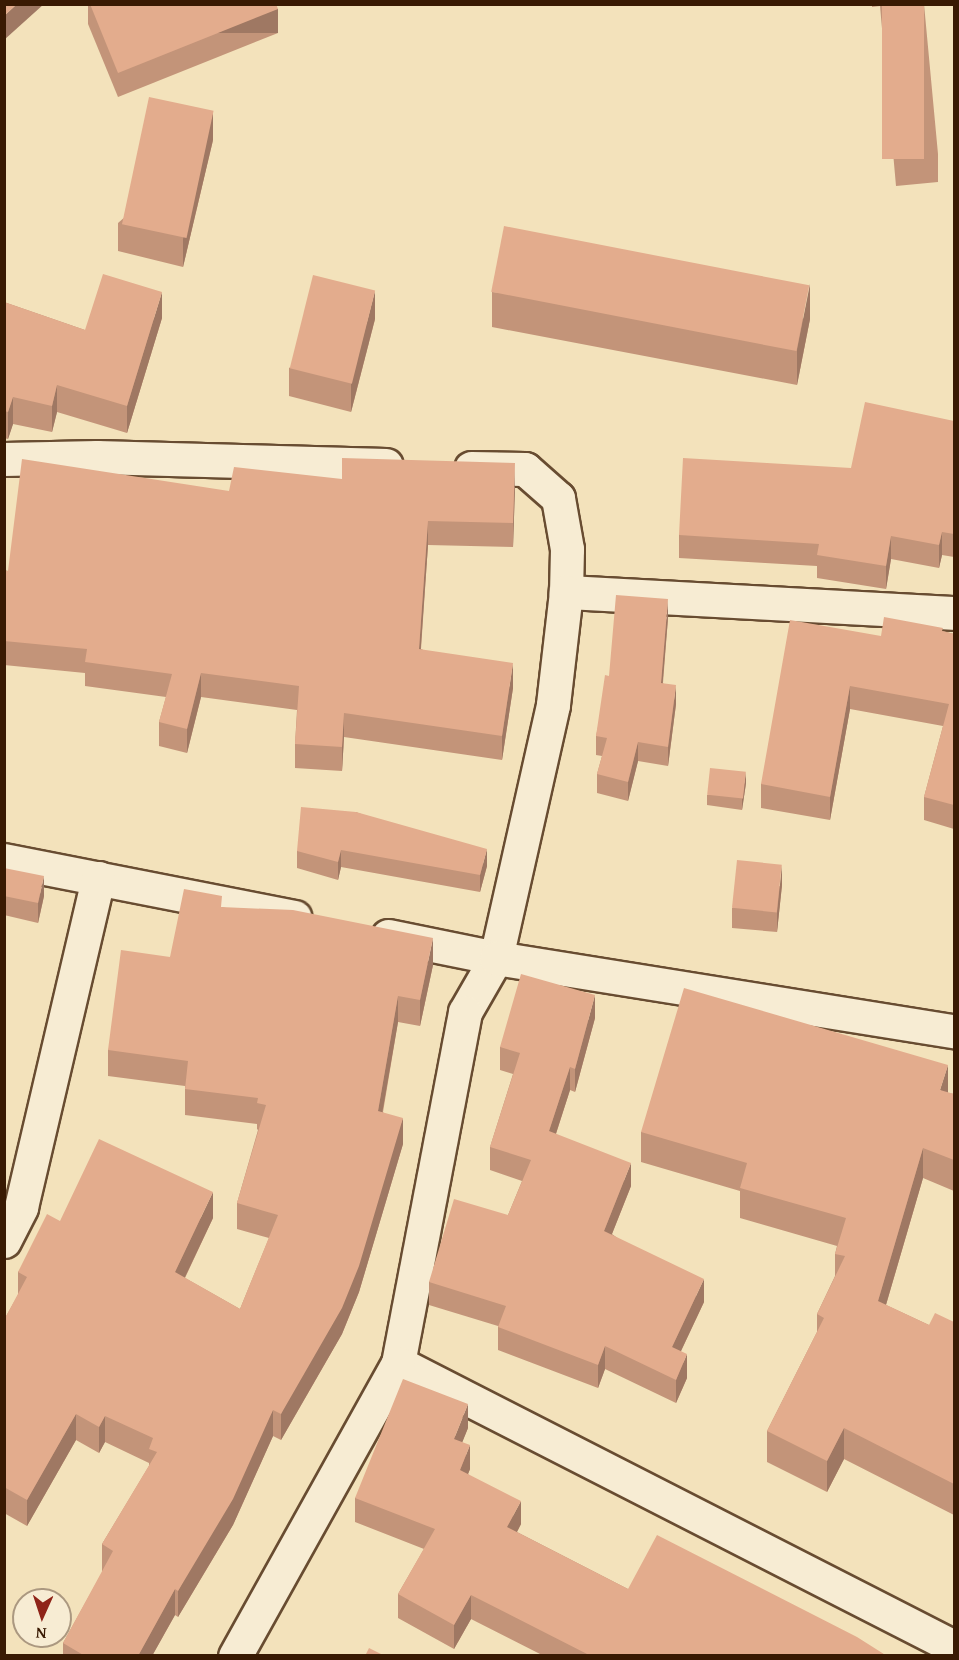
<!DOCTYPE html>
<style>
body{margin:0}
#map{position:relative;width:959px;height:1660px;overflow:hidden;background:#f3e2bb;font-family:"Gentium Book Plus",serif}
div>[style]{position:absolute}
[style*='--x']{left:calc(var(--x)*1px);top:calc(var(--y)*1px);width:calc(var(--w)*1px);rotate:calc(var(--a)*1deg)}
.roads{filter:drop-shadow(2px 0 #684c31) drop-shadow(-2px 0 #684c31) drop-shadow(0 2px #684c31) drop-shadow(0 -2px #684c31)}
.minor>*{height:33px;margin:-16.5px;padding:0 16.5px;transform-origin:16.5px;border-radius:16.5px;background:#f7ecd3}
.wall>*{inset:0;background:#c39479}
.shaded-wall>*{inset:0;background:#9f7863;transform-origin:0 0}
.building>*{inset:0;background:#e3ac8d;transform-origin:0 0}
span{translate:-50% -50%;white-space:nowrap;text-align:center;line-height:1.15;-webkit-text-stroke:4.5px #f7ecd3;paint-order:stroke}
.frame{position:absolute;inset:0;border:6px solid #391a03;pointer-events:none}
.north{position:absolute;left:12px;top:1588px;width:60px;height:60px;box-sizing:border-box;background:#f7ecd3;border:2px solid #ab9880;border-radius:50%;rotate:183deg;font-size:16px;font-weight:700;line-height:24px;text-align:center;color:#391a03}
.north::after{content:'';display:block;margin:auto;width:21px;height:27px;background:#8f2418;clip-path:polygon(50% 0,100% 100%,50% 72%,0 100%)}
</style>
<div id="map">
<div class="roads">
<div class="minor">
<div style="--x:4;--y:459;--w:93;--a:-1.2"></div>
<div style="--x:97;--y:457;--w:289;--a:1.6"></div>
<div style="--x:471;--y:468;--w:54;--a:1.1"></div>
<div style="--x:525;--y:469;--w:44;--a:41.3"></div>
<div style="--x:558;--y:498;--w:52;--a:80"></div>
<div style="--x:567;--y:549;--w:43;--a:91.3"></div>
<div style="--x:954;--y:613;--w:389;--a:-176.9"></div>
<div style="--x:566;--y:592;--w:114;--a:96.6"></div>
<div style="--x:553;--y:705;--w:259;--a:102.7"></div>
<div style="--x:496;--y:958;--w:62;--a:119.9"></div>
<div style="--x:465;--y:1012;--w:357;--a:100.8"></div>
<div style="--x:398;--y:1363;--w:624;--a:27.06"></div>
<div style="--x:4;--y:860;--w:296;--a:11.1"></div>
<div style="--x:388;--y:936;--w:110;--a:11.5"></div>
<div style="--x:496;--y:958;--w:464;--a:9.1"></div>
<div style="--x:4;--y:1241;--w:38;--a:-63"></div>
<div style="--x:21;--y:1207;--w:338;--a:-76.8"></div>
<div style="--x:235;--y:1656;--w:335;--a:-60.9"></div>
</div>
</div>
<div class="wall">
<div style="clip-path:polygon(88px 4px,276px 4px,278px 33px,118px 97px,88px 24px)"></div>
<div style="clip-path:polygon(872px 4px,924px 4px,938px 154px,938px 182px,896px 186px,880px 6px,872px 7px)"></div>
<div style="clip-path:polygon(213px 140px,183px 267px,118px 251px,118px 223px)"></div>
<div style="clip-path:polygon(492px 292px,810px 319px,797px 385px,492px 327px)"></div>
<div style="clip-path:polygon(4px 302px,85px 330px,162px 318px,127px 433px,57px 412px,52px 432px,13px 424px,8px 439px,4px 438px)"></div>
<div style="clip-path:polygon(375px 319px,351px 412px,289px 396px,289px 368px)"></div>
<div style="clip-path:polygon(954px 421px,954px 557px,942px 555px,939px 568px,891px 559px,886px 589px,817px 578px,817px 566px,679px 558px,679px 535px,851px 468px)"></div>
<div style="clip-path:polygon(342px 479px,515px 487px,513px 547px,428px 545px,421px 649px,513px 688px,502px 760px,344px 737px,342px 771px,295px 768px,295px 744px,297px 710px,201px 697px,187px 753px,159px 746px,159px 722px,166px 697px,85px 686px,85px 673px,4px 665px,4px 570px,8px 571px,229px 491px)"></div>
<div style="clip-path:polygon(668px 618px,663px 683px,676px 704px,668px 766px,638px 761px,628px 801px,597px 793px,597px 774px,602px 756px,596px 755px,596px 736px,609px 676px)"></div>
<div style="clip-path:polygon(943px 631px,954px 634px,954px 829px,924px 820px,924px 797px,943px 726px,850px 709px,830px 820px,761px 808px,761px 784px,881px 636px)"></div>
<div style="clip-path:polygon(746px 783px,742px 810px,707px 805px,707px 795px)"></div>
<div style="clip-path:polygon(356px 812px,487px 866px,480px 892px,341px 867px,338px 880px,297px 868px,297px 851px)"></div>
<div style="clip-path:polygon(4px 868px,44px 896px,38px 923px,4px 915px)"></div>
<div style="clip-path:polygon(782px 885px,777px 932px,732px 928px,732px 908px)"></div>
<div style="clip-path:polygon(222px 907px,433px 965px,420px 1026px,398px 1022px,383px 1112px,403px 1144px,359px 1292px,342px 1334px,281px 1440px,273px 1436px,233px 1525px,178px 1617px,175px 1615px,152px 1656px,63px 1656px,63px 1643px,103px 1571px,102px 1571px,102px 1544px,149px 1466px,149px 1463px,105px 1442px,99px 1453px,76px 1440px,27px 1526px,4px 1513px,4px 1320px,18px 1295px,18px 1272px,60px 1221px,213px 1218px,185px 1278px,240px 1309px,269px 1238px,237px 1229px,237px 1203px,258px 1130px,257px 1129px,257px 1124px,185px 1115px,185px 1086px,108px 1076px,108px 1050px,170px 957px)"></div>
<div style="clip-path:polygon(595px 1018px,575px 1092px,570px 1090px,556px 1134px,631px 1186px,612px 1234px,704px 1302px,681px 1351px,687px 1378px,676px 1403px,605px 1369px,598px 1388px,498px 1350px,498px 1326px,429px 1305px,429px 1282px,508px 1215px,522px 1181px,490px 1170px,490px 1147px,513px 1074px,500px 1070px,500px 1047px)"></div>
<div style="clip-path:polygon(948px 1093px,954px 1094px,954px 1191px,923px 1178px,886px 1305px,929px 1325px,954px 1322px,954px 1515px,844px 1459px,827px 1492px,767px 1462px,767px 1431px,817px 1332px,817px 1314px,835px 1276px,835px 1254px,837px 1246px,740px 1218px,740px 1191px,641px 1162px,641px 1132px)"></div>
<div style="clip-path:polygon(468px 1428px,462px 1442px,470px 1469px,468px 1474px,521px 1524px,517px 1532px,628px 1589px,887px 1656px,544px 1656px,471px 1619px,454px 1649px,398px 1618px,398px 1594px,424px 1549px,355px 1522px,355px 1498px)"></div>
</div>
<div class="shaded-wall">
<div style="clip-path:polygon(17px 4px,44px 4px,4px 40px,4px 16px)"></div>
<div style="left:278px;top:9px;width:24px;height:172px;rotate:90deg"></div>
<div style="clip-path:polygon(213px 111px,213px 140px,183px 267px,183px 239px)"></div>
<div style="clip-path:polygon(810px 284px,810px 319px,797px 385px,797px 350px)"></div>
<div style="clip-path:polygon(375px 291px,375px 319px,351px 412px,351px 384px)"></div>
<div style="clip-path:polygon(162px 292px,162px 318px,127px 433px,127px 406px)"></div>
<div style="clip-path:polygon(57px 385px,57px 412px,52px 432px,52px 406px)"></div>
<div style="clip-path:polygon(13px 397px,13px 424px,8px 439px,8px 412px)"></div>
<div style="clip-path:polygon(515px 463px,515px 487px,513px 547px,513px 523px)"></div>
<div style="clip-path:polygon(428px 521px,428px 545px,419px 673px,419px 649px)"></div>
<div style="clip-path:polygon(942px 532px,942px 555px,939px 568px,939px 545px)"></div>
<div style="clip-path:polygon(891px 536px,891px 559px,886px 589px,886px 566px)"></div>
<div style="clip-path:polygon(668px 599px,668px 618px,661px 702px,661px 683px)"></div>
<div style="clip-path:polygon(513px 663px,513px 688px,502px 760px,502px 736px)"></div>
<div style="clip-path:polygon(201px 673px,201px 697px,187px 753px,187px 729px)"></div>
<div style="clip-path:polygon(676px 685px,676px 704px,668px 766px,668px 747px)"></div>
<div style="clip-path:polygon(850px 686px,850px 709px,830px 820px,830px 797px)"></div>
<div style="clip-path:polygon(344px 713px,344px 737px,342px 771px,342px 747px)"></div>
<div style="clip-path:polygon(638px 742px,638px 761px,628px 801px,628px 782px)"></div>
<div style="clip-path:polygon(746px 772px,746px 783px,742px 810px,742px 800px)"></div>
<div style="clip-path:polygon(487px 849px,487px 866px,480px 892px,480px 875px)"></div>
<div style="clip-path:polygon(341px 850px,341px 867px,338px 880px,338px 862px)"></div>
<div style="clip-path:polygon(782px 865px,782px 885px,777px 932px,777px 913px)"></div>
<div style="clip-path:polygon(44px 876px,44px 896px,38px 923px,38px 903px)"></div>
<div style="clip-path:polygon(433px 938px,433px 965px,420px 1026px,420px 1000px)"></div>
<div style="clip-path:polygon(595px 995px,595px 1018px,575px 1092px,575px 1069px)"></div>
<div style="clip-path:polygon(398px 996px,398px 1022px,378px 1137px,378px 1111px)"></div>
<div style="clip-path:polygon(948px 1065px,948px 1096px,940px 1090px)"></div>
<div style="clip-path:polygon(570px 1067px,570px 1090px,549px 1155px,549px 1131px)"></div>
<div style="clip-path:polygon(403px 1118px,403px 1144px,359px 1292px,342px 1334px,281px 1440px,281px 1414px)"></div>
<div style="clip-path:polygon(923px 1148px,923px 1178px,878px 1332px,878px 1301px)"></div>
<div style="clip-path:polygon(631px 1163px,631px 1186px,604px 1254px,604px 1231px)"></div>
<div style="clip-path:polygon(213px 1192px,213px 1218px,175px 1298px,175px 1272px)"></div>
<div style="clip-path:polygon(704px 1279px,704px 1302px,672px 1370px,672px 1347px)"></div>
<div style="clip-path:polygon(605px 1346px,605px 1369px,598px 1388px,598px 1365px)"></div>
<div style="clip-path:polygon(687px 1354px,687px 1378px,676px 1403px,676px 1380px)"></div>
<div style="clip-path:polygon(468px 1404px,468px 1428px,454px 1463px,454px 1439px)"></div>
<div style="clip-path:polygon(273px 1410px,273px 1436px,233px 1525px,178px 1617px,178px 1591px)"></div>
<div style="clip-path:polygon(76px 1414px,76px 1440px,27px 1526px,27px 1500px)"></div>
<div style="clip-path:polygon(105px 1416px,105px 1442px,99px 1453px,99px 1427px)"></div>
<div style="clip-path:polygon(844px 1428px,844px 1459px,827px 1492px,827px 1461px)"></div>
<div style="clip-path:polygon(470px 1445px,470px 1469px,460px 1494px,460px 1470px)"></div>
<div style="clip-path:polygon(521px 1501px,521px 1524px,507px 1551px,507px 1527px)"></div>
<div style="clip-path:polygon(175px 1589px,175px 1615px,152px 1656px,138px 1656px)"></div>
<div style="clip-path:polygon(471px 1595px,471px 1619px,454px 1649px,454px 1625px)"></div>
</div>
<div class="building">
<div style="clip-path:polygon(4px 4px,17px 4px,4px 16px)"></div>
<div style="clip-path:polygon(90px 4px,276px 4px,278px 9px,118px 73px)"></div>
<div style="left:882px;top:4px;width:42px;height:155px"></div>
<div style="left:149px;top:97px;width:66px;height:130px;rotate:12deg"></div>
<div style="left:504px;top:226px;width:311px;height:67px;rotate:11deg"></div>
<div style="clip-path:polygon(103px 274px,162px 292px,127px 406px,57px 385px,52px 406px,13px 397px,8px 412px,4px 411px,4px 302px,85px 330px)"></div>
<div style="left:313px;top:275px;width:64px;height:96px;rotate:14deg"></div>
<div style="clip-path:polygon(865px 402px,954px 421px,954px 534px,942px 532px,939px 545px,891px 536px,886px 566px,817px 555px,819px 544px,679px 535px,683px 458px,851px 468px)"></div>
<div style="clip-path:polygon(342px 458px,515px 463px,513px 523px,428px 521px,419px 649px,513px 663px,502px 736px,344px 713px,342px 747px,295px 744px,299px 686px,201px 673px,187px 729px,159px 722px,172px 674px,85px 662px,87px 649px,4px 641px,4px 570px,8px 571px,22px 459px,229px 491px,234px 467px,342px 479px)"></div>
<div style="clip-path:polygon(616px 595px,668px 599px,661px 683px,676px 685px,668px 747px,638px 742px,628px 782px,597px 774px,607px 738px,596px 736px,605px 675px,609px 676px)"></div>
<div style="clip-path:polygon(884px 617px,943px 628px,942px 631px,954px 634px,954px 805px,924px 797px,949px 704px,850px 686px,830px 797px,761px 784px,790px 620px,881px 636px)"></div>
<div style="left:710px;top:768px;width:36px;height:27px;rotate:6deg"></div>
<div style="clip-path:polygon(301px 807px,356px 812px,487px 849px,480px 875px,341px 850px,338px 862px,297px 851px)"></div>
<div style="left:737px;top:860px;width:45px;height:48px;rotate:6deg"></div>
<div style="clip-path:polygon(4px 868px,44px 876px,38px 903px,4px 896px)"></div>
<div style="clip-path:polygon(184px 889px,222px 896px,221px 907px,293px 910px,433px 938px,420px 1000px,398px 996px,378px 1111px,403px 1118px,359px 1266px,342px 1308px,281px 1414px,273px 1410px,233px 1499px,178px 1591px,175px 1589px,138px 1656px,85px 1656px,63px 1643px,113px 1551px,102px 1544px,157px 1452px,149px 1449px,153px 1438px,105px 1416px,99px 1427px,76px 1414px,27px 1500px,4px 1487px,4px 1320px,27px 1277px,18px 1272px,47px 1214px,60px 1221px,99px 1139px,213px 1192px,175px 1272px,240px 1309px,278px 1215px,237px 1203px,266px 1105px,257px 1103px,258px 1098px,185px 1089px,188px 1061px,108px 1050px,121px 950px,170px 957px)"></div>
<div style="clip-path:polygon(521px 974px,595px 995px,575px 1069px,570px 1067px,549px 1131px,631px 1163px,604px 1231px,704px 1279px,672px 1347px,687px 1354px,676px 1380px,605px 1346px,598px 1365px,498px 1327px,506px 1306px,429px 1282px,454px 1199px,508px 1215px,531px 1160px,490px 1147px,520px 1053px,500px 1047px)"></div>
<div style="clip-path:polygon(684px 988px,948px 1065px,940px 1090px,954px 1094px,954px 1160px,923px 1148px,878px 1301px,929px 1325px,935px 1313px,954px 1322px,954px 1484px,844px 1428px,827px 1461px,767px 1431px,824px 1318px,817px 1314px,845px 1256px,835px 1254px,846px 1218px,740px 1188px,747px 1163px,641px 1132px)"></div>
<div style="clip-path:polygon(403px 1379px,468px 1404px,454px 1439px,470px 1445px,460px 1470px,521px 1501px,507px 1527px,628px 1589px,657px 1535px,857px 1637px,887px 1656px,672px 1656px,669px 1654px,669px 1656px,591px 1656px,471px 1595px,454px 1625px,398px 1594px,435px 1529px,355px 1498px)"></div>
<div style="clip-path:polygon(369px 1648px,385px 1656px,365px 1656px)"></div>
</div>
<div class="frame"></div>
<div class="north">N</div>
</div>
